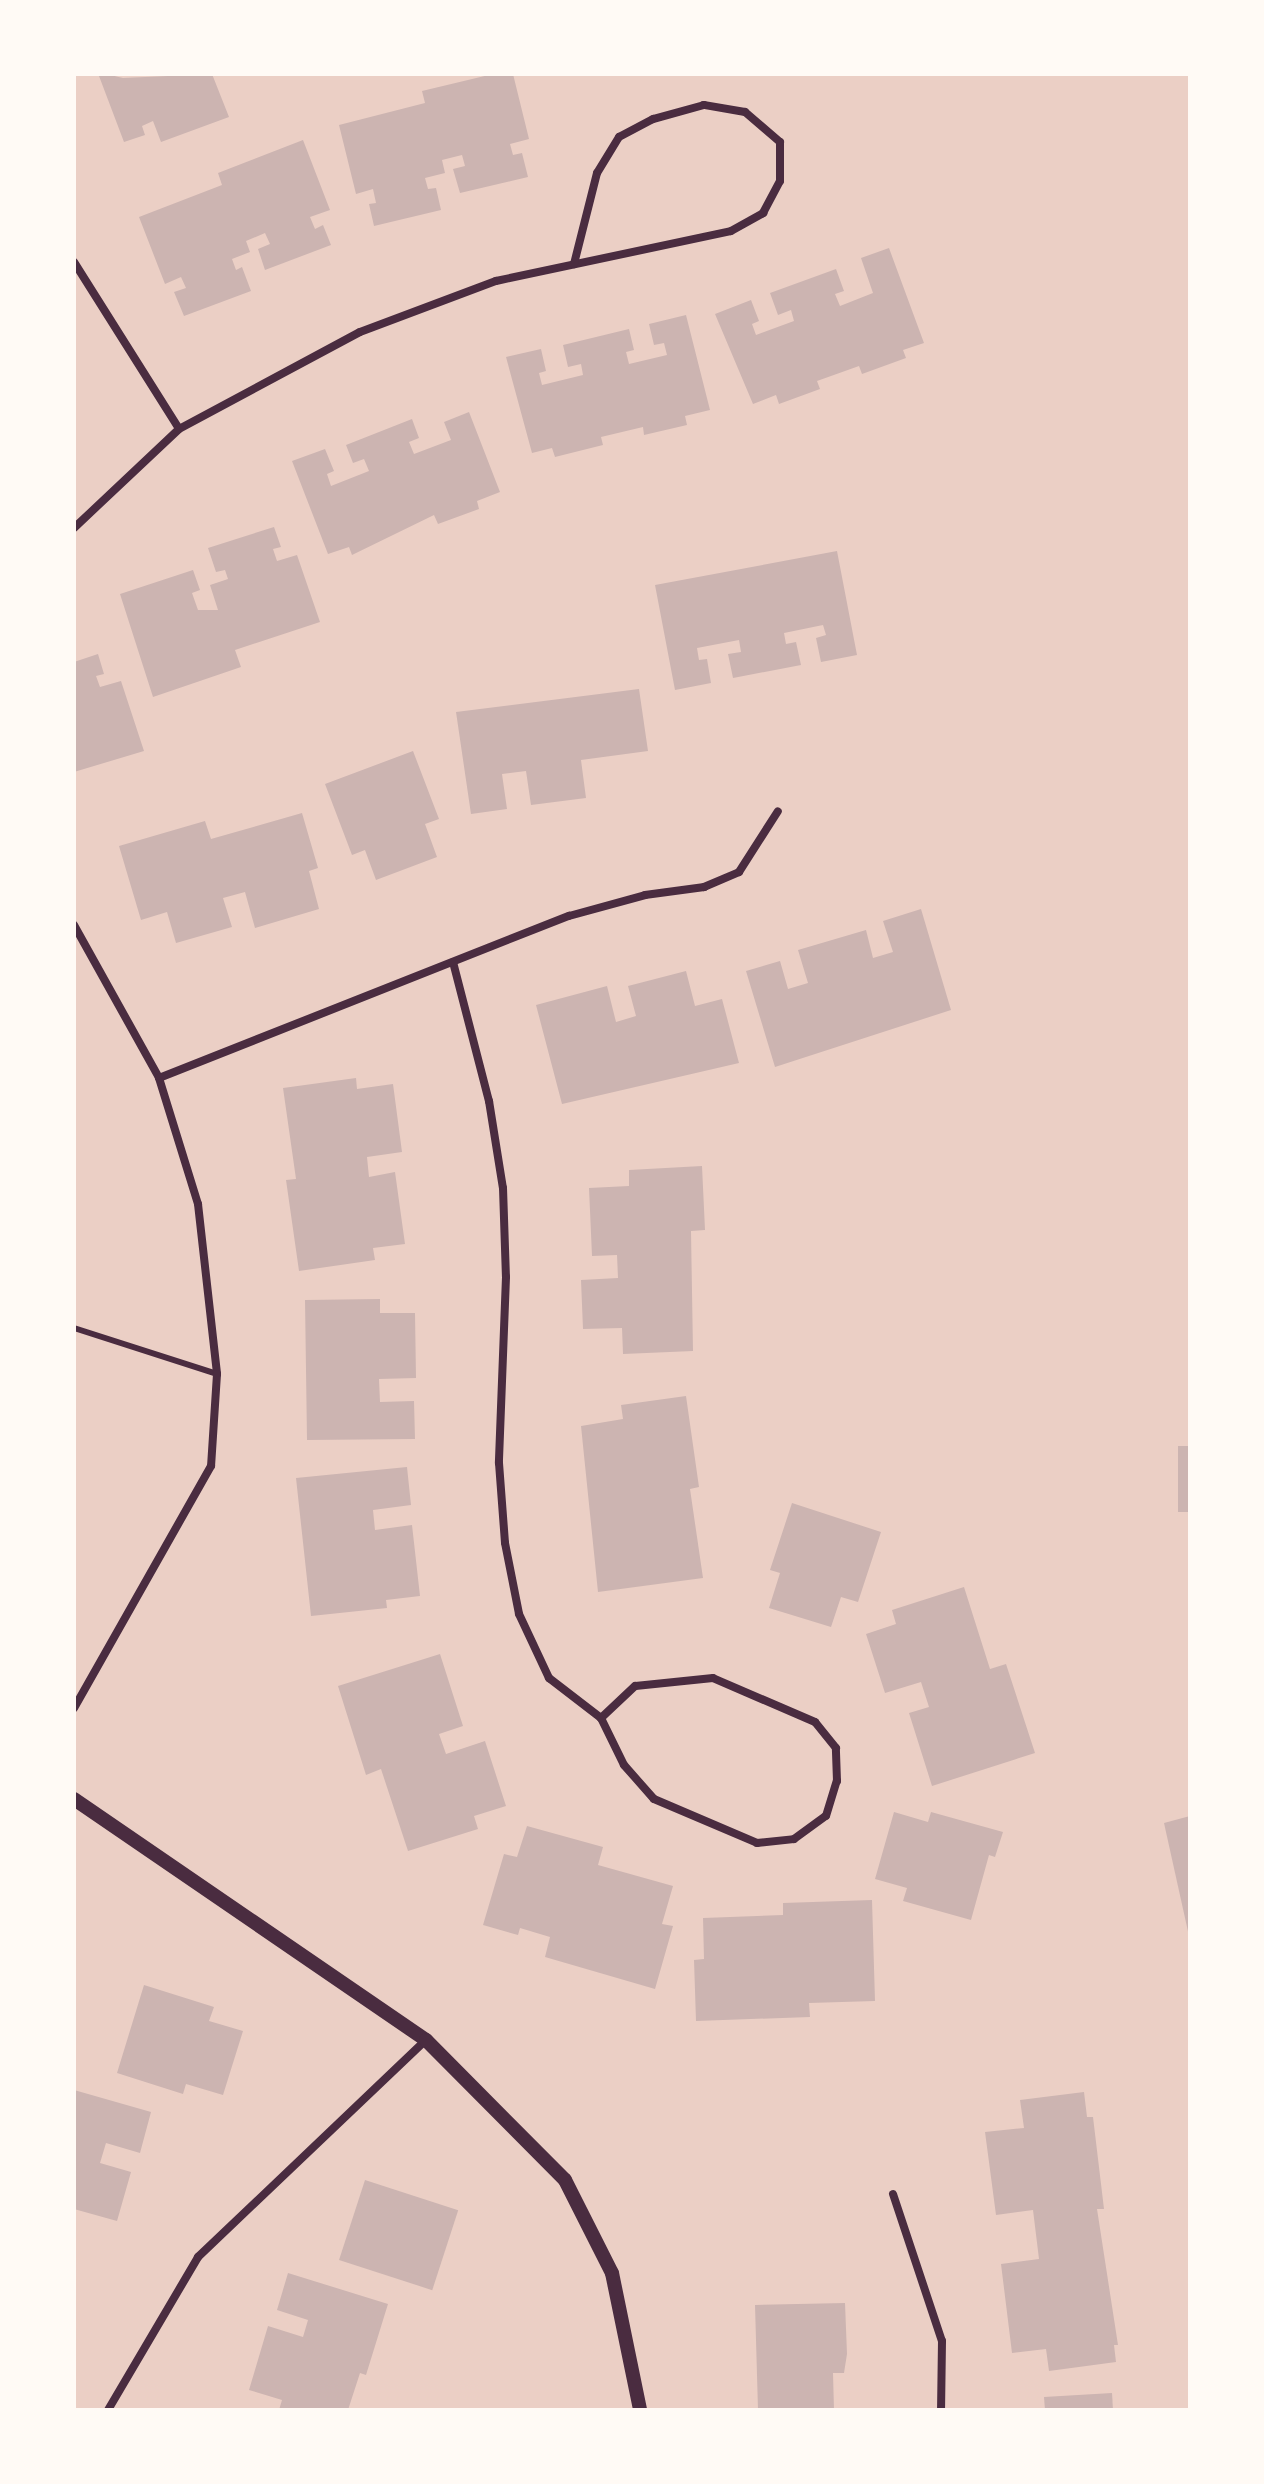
<!DOCTYPE html>
<style>
body{margin:0}
#map{position:relative;width:1264px;height:2484px;overflow:hidden;background:#f7e1d7;font-family:"Roboto Condensed",sans-serif}
div>[style]{position:absolute}
[style*='--x']{left:calc(var(--x)*1px);top:calc(var(--y)*1px);width:calc(var(--w)*1px);rotate:calc(var(--a)*1deg)}
.green>*{inset:0;background:#ebcfc5;transform-origin:0 0}
.building>*{inset:0;background:#ccb4b1;transform-origin:0 0}
.service>*{height:6px;margin:-3px;padding:0 3px;transform-origin:3px;border-radius:3px;background:#4a2c40}
.minor>*{height:8px;margin:-4px;padding:0 4px;transform-origin:4px;border-radius:4px;background:#4a2c40}
.tertiary>*{height:14px;margin:-7px;padding:0 7px;transform-origin:7px;border-radius:7px;background:#4a2c40}
span{translate:-50% -50%;white-space:nowrap;text-align:center;line-height:1.15;-webkit-text-stroke:6px #fffaf5;paint-order:stroke}
.frame{position:absolute;inset:0;border:76px solid #fffaf5;pointer-events:none}
</style>
<div id="map">
<div class="green">
<div style="left:74px;top:74px;width:1116px;height:2336px"></div>
</div>
<div class="building">
<div style="clip-path:polygon(106px 74px,123px 78px,212px 74px,229px 117px,161px 142px,153px 121px,142px 126px,145px 135px,124px 142px,99px 76px)"></div>
<div style="clip-path:polygon(493px 74px,513px 74px,529px 139px,510px 144px,513px 155px,522px 153px,528px 177px,460px 193px,453px 169px,465px 166px,462px 155px,442px 160px,445px 173px,425px 178px,428px 189px,436px 188px,441px 210px,374px 226px,369px 204px,376px 203px,373px 189px,356px 194px,339px 125px,425px 103px,422px 91px)"></div>
<div style="clip-path:polygon(303px 140px,330px 210px,310px 217px,315px 229px,323px 225px,331px 245px,265px 270px,258px 249px,270px 244px,265px 233px,246px 241px,250px 252px,232px 259px,236px 270px,242px 267px,251px 291px,184px 316px,174px 292px,186px 288px,181px 277px,165px 284px,139px 217px,222px 185px,218px 173px)"></div>
<div style="clip-path:polygon(889px 248px,924px 343px,903px 350px,906px 358px,862px 374px,859px 366px,817px 381px,820px 389px,779px 404px,776px 395px,753px 404px,715px 314px,751px 300px,759px 321px,752px 324px,756px 335px,794px 321px,791px 310px,778px 315px,770px 293px,836px 269px,844px 291px,835px 294px,840px 306px,873px 293px,861px 258px)"></div>
<div style="clip-path:polygon(686px 315px,710px 410px,685px 416px,687px 425px,644px 435px,643px 427px,601px 437px,603px 445px,555px 457px,552px 448px,532px 453px,506px 357px,541px 349px,546px 371px,539px 373px,542px 385px,583px 375px,581px 364px,568px 367px,563px 345px,629px 329px,634px 350px,626px 352px,629px 364px,667px 355px,664px 343px,654px 345px,649px 324px)"></div>
<div style="clip-path:polygon(469px 412px,500px 492px,477px 501px,479px 509px,438px 524px,434px 515px,352px 555px,349px 547px,328px 554px,292px 461px,325px 449px,334px 471px,327px 474px,331px 486px,369px 471px,364px 459px,353px 463px,346px 445px,412px 419px,419px 438px,409px 442px,414px 454px,451px 440px,444px 422px)"></div>
<div style="clip-path:polygon(274px 527px,281px 547px,273px 549px,277px 561px,297px 555px,320px 622px,235px 650px,241px 667px,153px 697px,120px 594px,193px 570px,200px 590px,192px 593px,198px 610px,218px 610px,210px 585px,228px 579px,225px 570px,216px 572px,208px 548px)"></div>
<div style="clip-path:polygon(837px 551px,857px 655px,821px 662px,816px 638px,826px 635px,823px 625px,784px 633px,786px 644px,796px 642px,801px 665px,733px 678px,728px 654px,741px 652px,739px 640px,697px 648px,699px 660px,707px 659px,711px 683px,675px 690px,655px 585px)"></div>
<div style="clip-path:polygon(98px 654px,104px 674px,96px 676px,100px 687px,121px 681px,144px 751px,74px 772px,74px 662px)"></div>
<div style="clip-path:polygon(639px 689px,648px 751px,581px 760px,586px 798px,531px 805px,526px 771px,502px 774px,507px 809px,471px 814px,456px 712px)"></div>
<div style="clip-path:polygon(413px 751px,439px 819px,425px 824px,437px 857px,376px 880px,365px 850px,352px 855px,325px 784px)"></div>
<div style="clip-path:polygon(302px 813px,318px 868px,309px 871px,319px 909px,255px 928px,245px 892px,223px 898px,232px 927px,176px 943px,167px 912px,141px 920px,119px 846px,205px 821px,211px 839px)"></div>
<div style="clip-path:polygon(921px 909px,951px 1010px,775px 1067px,746px 971px,780px 961px,788px 989px,808px 983px,798px 950px,866px 930px,873px 958px,893px 952px,883px 921px)"></div>
<div style="clip-path:polygon(686px 971px,695px 1006px,722px 999px,739px 1063px,562px 1104px,536px 1005px,607px 986px,616px 1022px,636px 1016px,628px 986px)"></div>
<div style="clip-path:polygon(356px 1078px,357px 1089px,393px 1084px,402px 1152px,367px 1157px,369px 1177px,395px 1172px,405px 1244px,373px 1248px,375px 1260px,299px 1271px,286px 1180px,296px 1179px,283px 1088px)"></div>
<div style="clip-path:polygon(702px 1166px,705px 1230px,691px 1231px,693px 1351px,623px 1354px,622px 1328px,583px 1329px,581px 1280px,618px 1278px,617px 1255px,592px 1256px,589px 1188px,629px 1186px,629px 1170px)"></div>
<div style="clip-path:polygon(380px 1299px,380px 1313px,415px 1313px,416px 1378px,379px 1379px,380px 1402px,414px 1401px,415px 1439px,307px 1440px,305px 1300px)"></div>
<div style="clip-path:polygon(686px 1396px,699px 1487px,690px 1489px,703px 1578px,598px 1592px,581px 1426px,623px 1419px,621px 1405px)"></div>
<div style="left:1178px;top:1446px;width:12px;height:66px"></div>
<div style="clip-path:polygon(407px 1467px,411px 1505px,373px 1510px,375px 1530px,412px 1525px,420px 1596px,386px 1600px,387px 1608px,311px 1616px,296px 1478px)"></div>
<div style="clip-path:polygon(792px 1503px,881px 1532px,858px 1602px,841px 1597px,831px 1627px,769px 1608px,780px 1573px,770px 1570px)"></div>
<div style="clip-path:polygon(964px 1587px,990px 1669px,1006px 1664px,1035px 1753px,932px 1786px,909px 1713px,929px 1707px,921px 1682px,885px 1693px,866px 1634px,896px 1624px,892px 1610px)"></div>
<div style="clip-path:polygon(440px 1654px,463px 1726px,439px 1734px,446px 1754px,485px 1741px,506px 1806px,474px 1816px,478px 1829px,408px 1851px,381px 1769px,366px 1775px,338px 1686px)"></div>
<div style="clip-path:polygon(894px 1812px,928px 1822px,931px 1812px,1003px 1832px,995px 1857px,989px 1855px,971px 1920px,903px 1901px,907px 1888px,875px 1879px)"></div>
<div style="clip-path:polygon(1190px 1816px,1190px 1936px,1189px 1936px,1164px 1823px)"></div>
<div style="clip-path:polygon(527px 1826px,603px 1847px,598px 1865px,673px 1886px,662px 1924px,673px 1926px,655px 1989px,545px 1957px,550px 1937px,520px 1928px,518px 1935px,483px 1925px,504px 1854px,517px 1857px)"></div>
<div style="clip-path:polygon(872px 1900px,875px 2001px,809px 2003px,810px 2017px,696px 2021px,694px 1960px,704px 1959px,703px 1918px,783px 1915px,783px 1903px)"></div>
<div style="clip-path:polygon(144px 1985px,214px 2007px,209px 2021px,243px 2031px,223px 2095px,186px 2084px,183px 2094px,117px 2073px)"></div>
<div style="clip-path:polygon(74px 2090px,151px 2112px,140px 2153px,106px 2143px,100px 2163px,131px 2172px,117px 2221px,74px 2209px)"></div>
<div style="clip-path:polygon(1084px 2092px,1087px 2117px,1093px 2117px,1104px 2209px,1097px 2209px,1118px 2345px,1114px 2345px,1116px 2362px,1049px 2371px,1046px 2349px,1012px 2353px,1001px 2264px,1039px 2259px,1033px 2210px,996px 2215px,985px 2132px,1024px 2128px,1020px 2100px)"></div>
<div style="left:365px;top:2180px;width:98px;height:84px;rotate:18deg"></div>
<div style="clip-path:polygon(288px 2273px,388px 2304px,366px 2375px,360px 2373px,348px 2410px,279px 2410px,282px 2400px,249px 2390px,268px 2326px,303px 2337px,308px 2320px,277px 2310px)"></div>
<div style="clip-path:polygon(845px 2303px,847px 2354px,844px 2373px,833px 2373px,834px 2410px,758px 2410px,755px 2305px)"></div>
<div style="clip-path:polygon(1112px 2393px,1113px 2410px,1045px 2410px,1044px 2397px)"></div>
</div>
<div class="service">
<div style="--x:74;--y:1328;--w:150;--a:17.8"></div>
</div>
<div class="minor">
<div style="--x:74;--y:262;--w:197;--a:57.8"></div>
<div style="--x:74;--y:528;--w:144;--a:-43.3"></div>
<div style="--x:179;--y:429;--w:205;--a:-28.2"></div>
<div style="--x:360;--y:332;--w:145;--a:-20.6"></div>
<div style="--x:496;--y:281;--w:240;--a:-12"></div>
<div style="--x:731;--y:231;--w:37;--a:-29"></div>
<div style="--x:763;--y:213;--w:36;--a:-62"></div>
<div style="--x:780;--y:181;--w:39;--a:-90"></div>
<div style="--x:780;--y:142;--w:46;--a:-139.4"></div>
<div style="--x:745;--y:112;--w:42;--a:-170.3"></div>
<div style="--x:704;--y:105;--w:53;--a:164.6"></div>
<div style="--x:653;--y:119;--w:38;--a:152"></div>
<div style="--x:619;--y:137;--w:42;--a:121.4"></div>
<div style="--x:597;--y:173;--w:94;--a:104.2"></div>
<div style="--x:74;--y:925;--w:175;--a:60.9"></div>
<div style="--x:159;--y:1078;--w:132;--a:72.8"></div>
<div style="--x:198;--y:1204;--w:171;--a:83.6"></div>
<div style="--x:217;--y:1374;--w:92;--a:93.7"></div>
<div style="--x:211;--y:1466;--w:278;--a:119.5"></div>
<div style="--x:453;--y:962;--w:144;--a:75.5"></div>
<div style="--x:489;--y:1101;--w:88;--a:80.9"></div>
<div style="--x:503;--y:1188;--w:89;--a:88.1"></div>
<div style="--x:506;--y:1277;--w:186;--a:92.2"></div>
<div style="--x:499;--y:1463;--w:80;--a:85.7"></div>
<div style="--x:505;--y:1543;--w:72;--a:78.8"></div>
<div style="--x:519;--y:1614;--w:71;--a:64.9"></div>
<div style="--x:549;--y:1678;--w:66;--a:37.6"></div>
<div style="--x:601;--y:1718;--w:52;--a:63.9"></div>
<div style="--x:624;--y:1765;--w:45;--a:48.6"></div>
<div style="--x:654;--y:1799;--w:112;--a:23.1"></div>
<div style="--x:757;--y:1843;--w:37;--a:-6"></div>
<div style="--x:794;--y:1839;--w:39;--a:-36"></div>
<div style="--x:826;--y:1816;--w:37;--a:-73"></div>
<div style="--x:837;--y:1781;--w:33;--a:-92"></div>
<div style="--x:836;--y:1748;--w:33;--a:-129"></div>
<div style="--x:815;--y:1722;--w:111;--a:-156.7"></div>
<div style="--x:713;--y:1678;--w:78;--a:174.1"></div>
<div style="--x:635;--y:1686;--w:47;--a:136.7"></div>
<div style="--x:159;--y:1078;--w:441;--a:-21.6"></div>
<div style="--x:569;--y:916;--w:79;--a:-15.4"></div>
<div style="--x:645;--y:895;--w:60;--a:-7.7"></div>
<div style="--x:704;--y:887;--w:38;--a:-23"></div>
<div style="--x:739;--y:872;--w:72;--a:-57.4"></div>
<div style="--x:893;--y:2194;--w:155;--a:71.6"></div>
<div style="--x:942;--y:2341;--w:69;--a:90.8"></div>
<div style="--x:108;--y:2410;--w:178;--a:-59.5"></div>
<div style="--x:198;--y:2257;--w:315;--a:-43.6"></div>
</div>
<div class="tertiary">
<div style="--x:74;--y:1799;--w:427;--a:34.4"></div>
<div style="--x:426;--y:2040;--w:197;--a:45.2"></div>
<div style="--x:565;--y:2180;--w:104;--a:63.2"></div>
<div style="--x:612;--y:2273;--w:140;--a:78.4"></div>
</div>
<div class="frame"></div>
</div>
